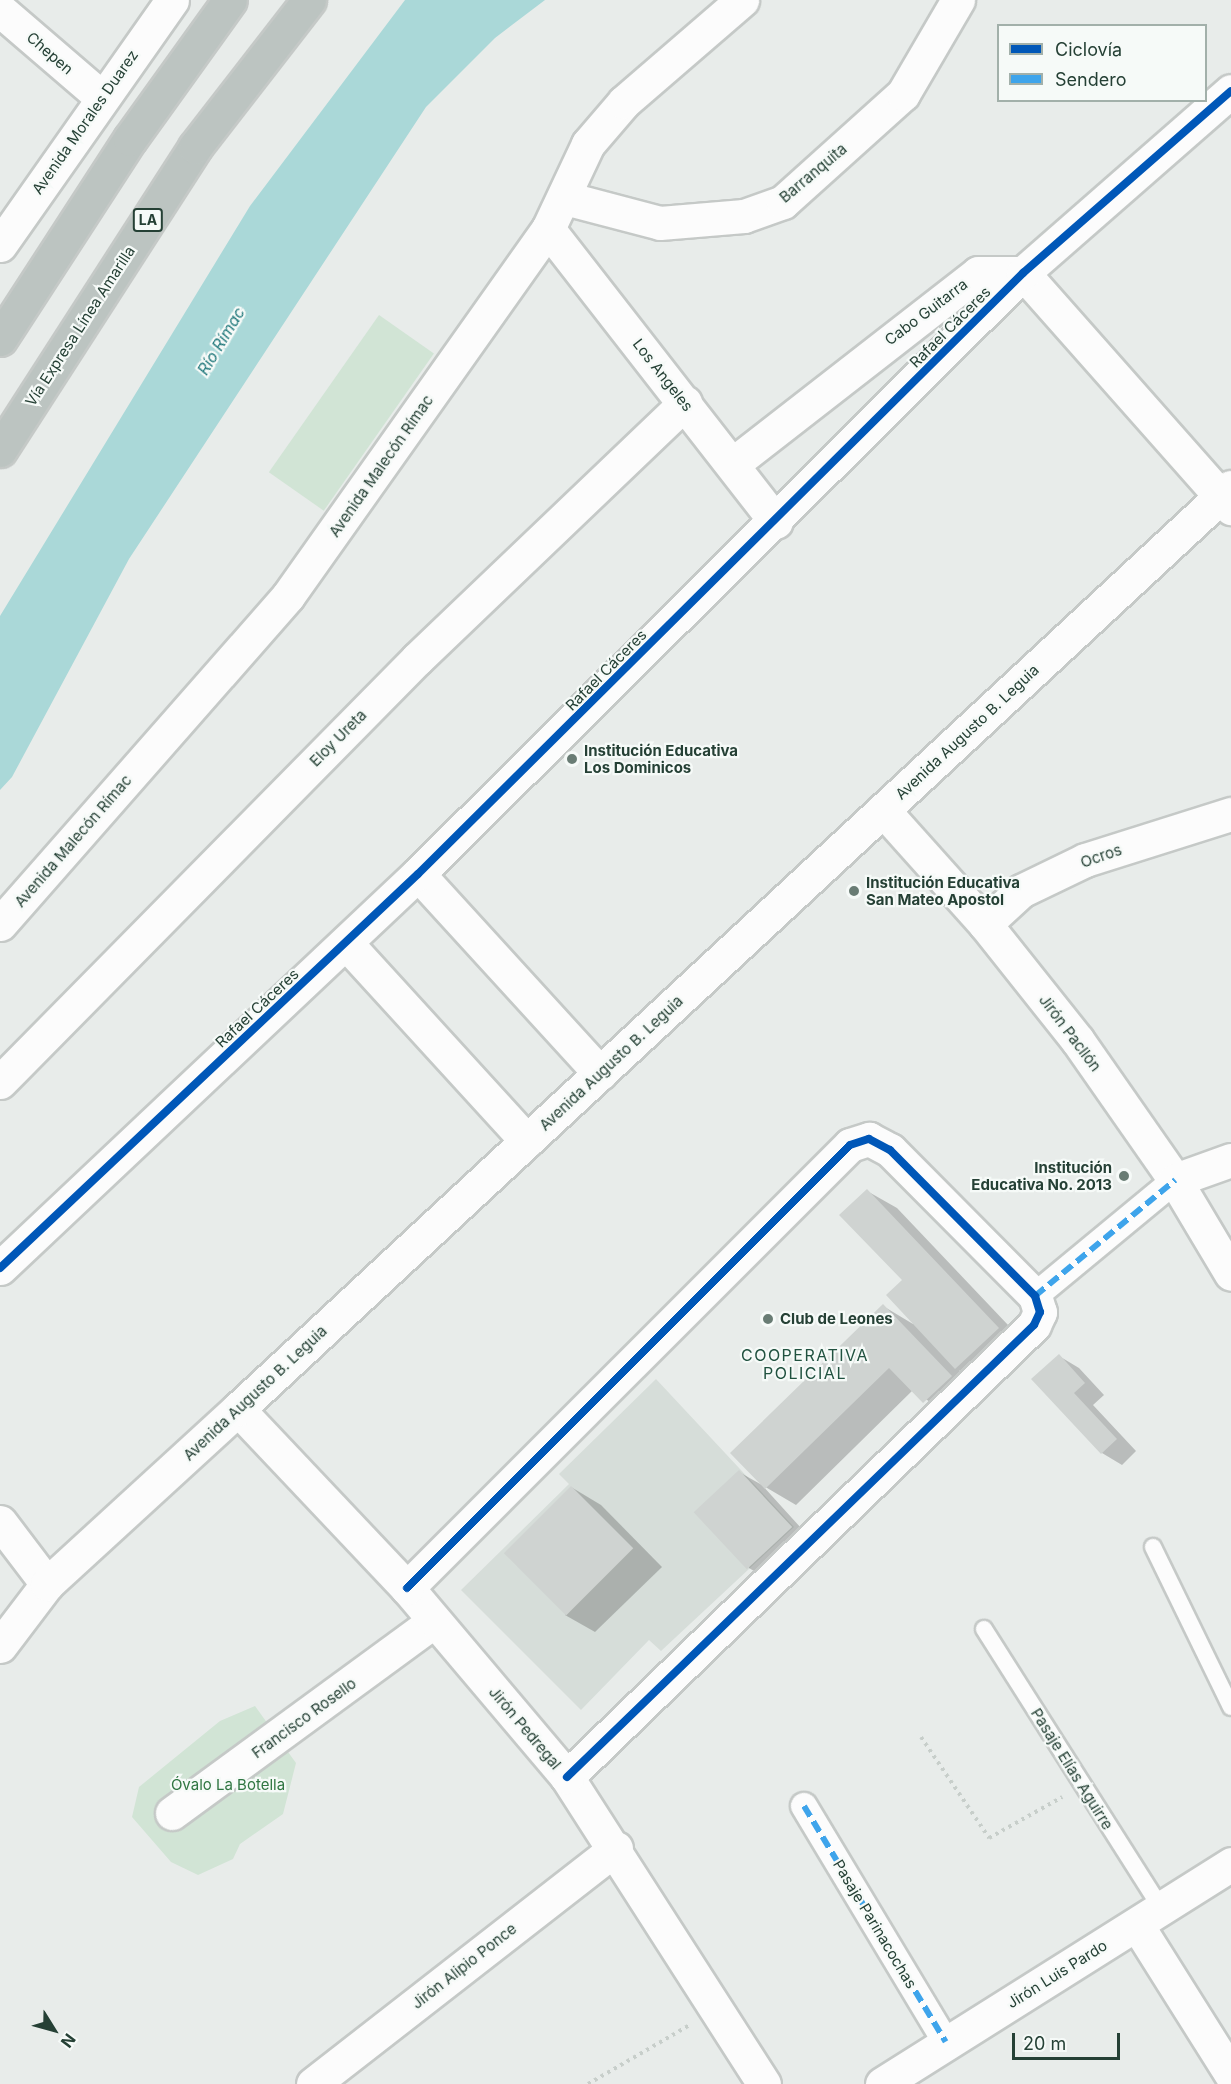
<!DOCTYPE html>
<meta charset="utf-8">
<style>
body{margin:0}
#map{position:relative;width:1231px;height:2084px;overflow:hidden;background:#e8ecea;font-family:Inter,sans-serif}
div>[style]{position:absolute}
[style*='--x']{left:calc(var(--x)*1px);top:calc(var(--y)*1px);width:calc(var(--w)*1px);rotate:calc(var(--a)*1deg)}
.built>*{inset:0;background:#d6ddd9}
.green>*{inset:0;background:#d1e4d5;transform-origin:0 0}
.water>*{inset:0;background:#aad8d8}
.shadow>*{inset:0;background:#0003}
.building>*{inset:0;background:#cfd3d1;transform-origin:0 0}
.path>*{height:4px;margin-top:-2px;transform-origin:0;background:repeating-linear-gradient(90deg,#c7ceca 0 3px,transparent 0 7.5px)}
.roads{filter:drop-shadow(2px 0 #c5c9c7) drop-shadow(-2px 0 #c5c9c7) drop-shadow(0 2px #c5c9c7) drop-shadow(0 -2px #c5c9c7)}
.service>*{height:16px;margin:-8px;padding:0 8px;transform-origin:8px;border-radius:8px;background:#fcfcfc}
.pedestrian>*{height:26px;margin:-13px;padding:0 13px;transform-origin:13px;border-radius:13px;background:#fcfcfc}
.minor>*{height:33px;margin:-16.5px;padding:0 16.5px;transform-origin:16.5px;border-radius:16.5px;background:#fcfcfc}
.tertiary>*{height:33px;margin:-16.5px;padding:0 16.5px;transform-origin:16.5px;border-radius:16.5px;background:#fcfcfc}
.secondary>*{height:33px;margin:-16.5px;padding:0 16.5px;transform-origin:16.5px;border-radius:16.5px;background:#fcfcfc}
.motorway>*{height:33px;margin:-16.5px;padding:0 16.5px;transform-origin:16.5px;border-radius:16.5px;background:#bcc4c1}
.quiet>*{height:6px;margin-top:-3px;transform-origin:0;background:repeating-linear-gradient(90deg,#3ea4eb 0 12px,transparent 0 18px)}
.cycleway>*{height:8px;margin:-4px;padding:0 4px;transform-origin:4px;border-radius:4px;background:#0057b8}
.dots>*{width:16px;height:16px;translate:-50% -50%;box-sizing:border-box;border:3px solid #f6faf8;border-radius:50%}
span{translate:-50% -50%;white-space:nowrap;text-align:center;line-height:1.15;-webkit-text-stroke:4.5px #f6faf8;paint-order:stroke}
.shield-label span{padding:2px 4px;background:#f6faf8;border:2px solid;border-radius:4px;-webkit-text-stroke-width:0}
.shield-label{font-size:14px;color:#254035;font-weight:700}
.street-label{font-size:15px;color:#254035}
.poi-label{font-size:15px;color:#254035;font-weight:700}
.left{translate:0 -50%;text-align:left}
.right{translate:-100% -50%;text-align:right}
.park-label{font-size:15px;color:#307642}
.water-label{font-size:16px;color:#20787b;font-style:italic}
.neighbourhood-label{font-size:16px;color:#215240;letter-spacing:1.5px}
.legend{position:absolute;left:997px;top:24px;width:210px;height:78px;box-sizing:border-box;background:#f6faf8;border:2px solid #a2b0aa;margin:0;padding:8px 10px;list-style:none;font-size:18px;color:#254035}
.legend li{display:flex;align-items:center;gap:12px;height:30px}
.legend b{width:30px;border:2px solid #a2b0aa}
.north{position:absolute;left:24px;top:2000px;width:60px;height:60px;-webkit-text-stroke:4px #f6faf8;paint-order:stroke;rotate:127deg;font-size:16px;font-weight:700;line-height:24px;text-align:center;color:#254035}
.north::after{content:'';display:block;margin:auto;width:21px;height:27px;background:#254035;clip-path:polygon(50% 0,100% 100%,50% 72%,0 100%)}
.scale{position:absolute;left:1012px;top:2033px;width:108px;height:27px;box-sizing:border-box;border:3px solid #254035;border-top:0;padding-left:8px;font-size:18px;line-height:21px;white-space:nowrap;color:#254035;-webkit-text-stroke:4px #f6faf8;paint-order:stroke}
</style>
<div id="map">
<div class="built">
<div style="clip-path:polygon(656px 1379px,794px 1527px,661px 1651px,649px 1640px,581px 1710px,461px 1590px,569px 1484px,559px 1474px)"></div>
</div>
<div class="green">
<div style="left:379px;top:315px;width:67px;height:192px;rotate:35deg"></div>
<div style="clip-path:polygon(255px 1706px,296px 1763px,283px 1814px,240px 1844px,233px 1859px,198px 1875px,171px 1862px,132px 1817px,139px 1787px,220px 1721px)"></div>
</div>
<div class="water">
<div style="clip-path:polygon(405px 0,545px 0,495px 38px,426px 107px,129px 559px,12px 777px,0 790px,0 616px,250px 206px)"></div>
</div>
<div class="shadow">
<div style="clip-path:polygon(867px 1191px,897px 1208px,1028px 1346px,986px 1385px,959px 1370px,981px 1393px,954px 1419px,913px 1390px,796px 1505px,762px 1485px,811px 1539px,769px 1580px,749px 1568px,739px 1472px,762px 1485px,883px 1306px,913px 1324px,904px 1280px)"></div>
<div style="clip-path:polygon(1059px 1356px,1079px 1368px,1104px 1395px,1093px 1405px,1136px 1451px,1122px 1465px,1102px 1453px,1034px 1379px)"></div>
<div style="clip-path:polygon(571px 1487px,601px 1505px,662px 1567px,595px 1632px,565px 1615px)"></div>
</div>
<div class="building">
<div style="clip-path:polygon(867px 1189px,999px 1328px,955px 1369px,886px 1295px,902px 1280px,839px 1215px)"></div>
<div style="clip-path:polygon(883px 1304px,952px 1376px,923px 1403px,889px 1368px,765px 1489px,730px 1453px)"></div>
<div style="clip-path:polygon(1059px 1354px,1085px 1383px,1074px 1393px,1117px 1439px,1101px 1454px,1031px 1379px)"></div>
<div style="left:739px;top:1470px;width:78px;height:62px;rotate:47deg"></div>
<div style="left:571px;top:1486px;width:88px;height:95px;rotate:45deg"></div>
</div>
<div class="path">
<div style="--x:921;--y:1737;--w:122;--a:56"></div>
<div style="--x:989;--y:1838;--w:84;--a:-29.3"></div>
<div style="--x:588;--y:2084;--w:116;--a:-30.1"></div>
</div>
<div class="roads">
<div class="service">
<div style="--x:1153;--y:1547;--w:178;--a:64"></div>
<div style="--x:984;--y:1629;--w:330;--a:57.6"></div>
</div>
<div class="pedestrian">
<div style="--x:1035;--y:1296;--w:182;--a:-39.6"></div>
<div style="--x:804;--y:1806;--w:275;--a:59"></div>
</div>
<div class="minor">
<div style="--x:0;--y:10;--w:132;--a:40.7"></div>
<div style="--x:565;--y:198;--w:98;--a:14.7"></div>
<div style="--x:660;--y:223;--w:84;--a:-4.8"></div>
<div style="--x:744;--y:216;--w:41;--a:-19.7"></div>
<div style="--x:783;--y:202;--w:161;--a:-42"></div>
<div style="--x:903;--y:94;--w:109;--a:-59.7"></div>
<div style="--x:548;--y:229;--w:371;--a:52.1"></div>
<div style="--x:734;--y:463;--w:309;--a:-37.9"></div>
<div style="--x:978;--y:273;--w:45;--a:0"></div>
<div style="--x:1023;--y:273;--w:314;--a:48.5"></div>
<div style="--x:883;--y:810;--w:153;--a:48.2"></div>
<div style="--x:985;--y:924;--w:149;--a:51.5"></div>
<div style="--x:1078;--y:1041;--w:169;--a:55.1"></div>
<div style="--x:1175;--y:1180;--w:109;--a:59.2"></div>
<div style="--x:418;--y:874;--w:270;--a:47.6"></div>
<div style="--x:0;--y:924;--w:436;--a:-48.7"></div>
<div style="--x:288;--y:596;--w:450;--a:-54.7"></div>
<div style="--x:548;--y:229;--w:94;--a:-64.8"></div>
<div style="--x:588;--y:144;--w:55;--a:-49.4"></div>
<div style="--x:624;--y:102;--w:156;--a:-40.8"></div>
<div style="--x:985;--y:924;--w:49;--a:-42.5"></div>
<div style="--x:1021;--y:891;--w:71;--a:-25.8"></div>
<div style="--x:1085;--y:860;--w:153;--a:-17.5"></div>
<div style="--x:346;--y:943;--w:268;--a:47.6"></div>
<div style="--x:0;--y:1082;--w:594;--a:-45.41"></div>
<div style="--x:417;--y:659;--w:371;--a:-43.7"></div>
<div style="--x:1175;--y:1180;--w:59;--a:-19.7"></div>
<div style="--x:0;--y:1268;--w:574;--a:-43.31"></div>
<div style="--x:418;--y:874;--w:853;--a:-44.81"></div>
<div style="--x:1023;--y:273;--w:276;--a:-41.2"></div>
<div style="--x:0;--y:1522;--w:78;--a:52.8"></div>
<div style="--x:407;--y:1588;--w:626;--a:-45"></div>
<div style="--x:850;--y:1145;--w:20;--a:-18"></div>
<div style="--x:869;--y:1139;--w:24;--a:28"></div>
<div style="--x:890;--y:1150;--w:206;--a:45.2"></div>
<div style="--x:1035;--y:1296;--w:17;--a:73"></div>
<div style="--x:1040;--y:1312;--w:14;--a:115"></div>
<div style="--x:1034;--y:1325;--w:650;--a:135.94"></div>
<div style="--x:172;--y:1813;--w:325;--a:-36.2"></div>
<div style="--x:1137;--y:1925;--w:176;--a:57.8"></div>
<div style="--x:313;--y:2084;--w:384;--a:-37.9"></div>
<div style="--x:882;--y:2084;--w:413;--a:-32.2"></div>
</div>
<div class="tertiary">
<div style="--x:0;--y:245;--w:299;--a:-54.9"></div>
<div style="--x:0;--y:1646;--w:78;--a:-52.8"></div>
<div style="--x:47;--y:1584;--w:259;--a:-42.5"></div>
</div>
<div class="secondary">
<div style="--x:764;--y:2084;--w:365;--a:-122.7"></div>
<div style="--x:567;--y:1777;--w:248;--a:-130.2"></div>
<div style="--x:407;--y:1588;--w:246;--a:-133.4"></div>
<div style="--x:238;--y:1409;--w:1355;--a:-42.88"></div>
</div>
<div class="motorway">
<div style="--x:0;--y:339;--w:239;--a:-57"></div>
<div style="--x:130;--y:139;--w:171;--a:-54.3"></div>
<div style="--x:0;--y:450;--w:360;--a:-57.2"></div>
<div style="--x:195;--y:147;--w:186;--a:-52.2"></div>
</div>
</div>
<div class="quiet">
<div style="--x:1035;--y:1296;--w:182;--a:-39.6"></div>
<div style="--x:804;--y:1806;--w:275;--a:59"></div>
</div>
<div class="cycleway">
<div style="--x:0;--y:1268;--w:574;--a:-43.31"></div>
<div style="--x:418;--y:874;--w:853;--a:-44.81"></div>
<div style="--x:1023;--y:273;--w:276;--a:-41.2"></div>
<div style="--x:407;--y:1588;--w:626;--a:-45"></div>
<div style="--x:850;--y:1145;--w:20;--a:-18"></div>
<div style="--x:869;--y:1139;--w:24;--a:28"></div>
<div style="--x:890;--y:1150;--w:206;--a:45.2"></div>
<div style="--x:1035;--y:1296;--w:17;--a:73"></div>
<div style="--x:1040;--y:1312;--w:14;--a:115"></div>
<div style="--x:1034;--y:1325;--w:650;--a:135.94"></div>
</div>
<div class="dots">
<div style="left:572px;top:759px;background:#697c74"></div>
<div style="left:854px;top:891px;background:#697c74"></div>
<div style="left:1124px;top:1176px;background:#697c74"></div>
<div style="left:768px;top:1319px;background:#697c74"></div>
</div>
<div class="shield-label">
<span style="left:148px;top:220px">LA</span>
</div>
<div class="street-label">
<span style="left:50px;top:53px;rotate:41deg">Chepen</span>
<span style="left:85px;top:122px;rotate:-55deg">Avenida Morales Duarez</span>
<span style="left:813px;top:173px;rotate:-40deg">Barranquita</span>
<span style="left:926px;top:312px;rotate:-37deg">Cabo Guitarra</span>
<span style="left:80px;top:326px;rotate:-57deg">Vía Expresa Línea Amarilla</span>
<span style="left:950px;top:327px;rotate:-45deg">Rafael Cáceres</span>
<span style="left:663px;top:375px;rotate:52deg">Los Angeles</span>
<span style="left:381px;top:466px;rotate:-55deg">Avenida Malecón Rímac</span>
<span style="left:606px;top:670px;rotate:-45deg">Rafael Cáceres</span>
<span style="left:967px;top:732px;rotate:-43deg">Avenida Augusto B. Leguia</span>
<span style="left:338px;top:738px;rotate:-45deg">Eloy Ureta</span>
<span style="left:73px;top:841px;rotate:-49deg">Avenida Malecón Rímac</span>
<span style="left:1101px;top:856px;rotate:-19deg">Ocros</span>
<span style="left:257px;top:1008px;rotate:-43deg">Rafael Cáceres</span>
<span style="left:1070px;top:1033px;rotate:53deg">Jirón Pacllón</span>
<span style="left:611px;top:1063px;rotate:-43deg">Avenida Augusto B. Leguia</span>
<span style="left:255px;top:1393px;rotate:-43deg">Avenida Augusto B. Leguia</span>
<span style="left:304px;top:1718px;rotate:-36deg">Francisco Rosello</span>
<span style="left:525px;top:1728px;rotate:50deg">Jirón Pedregal</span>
<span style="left:1072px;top:1769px;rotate:58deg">Pasaje Elías Aguirre</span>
<span style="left:875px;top:1924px;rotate:59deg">Pasaje Parinacochas</span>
<span style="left:464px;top:1966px;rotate:-38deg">Jirón Alipio Ponce</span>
<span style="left:1057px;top:1974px;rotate:-32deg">Jirón Luis Pardo</span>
</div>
<div class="poi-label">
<span class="left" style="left:584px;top:759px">Institución Educativa<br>Los Dominicos</span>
<span class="left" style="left:866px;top:891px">Institución Educativa<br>San Mateo Apostol</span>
<span class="right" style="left:1112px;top:1176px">Institución<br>Educativa No. 2013</span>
<span class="left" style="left:780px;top:1319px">Club de Leones</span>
</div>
<div class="park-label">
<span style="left:228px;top:1785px">Óvalo La Botella</span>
</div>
<div class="water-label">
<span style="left:221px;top:341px;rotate:-59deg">Río Rímac</span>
</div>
<div class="neighbourhood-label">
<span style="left:805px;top:1364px">COOPERATIVA<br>POLICIAL</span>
</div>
<ul class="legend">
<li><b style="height:8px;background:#0057b8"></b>Ciclovía</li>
<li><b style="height:8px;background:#3ea4eb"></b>Sendero</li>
</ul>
<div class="north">N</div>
<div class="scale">20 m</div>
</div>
